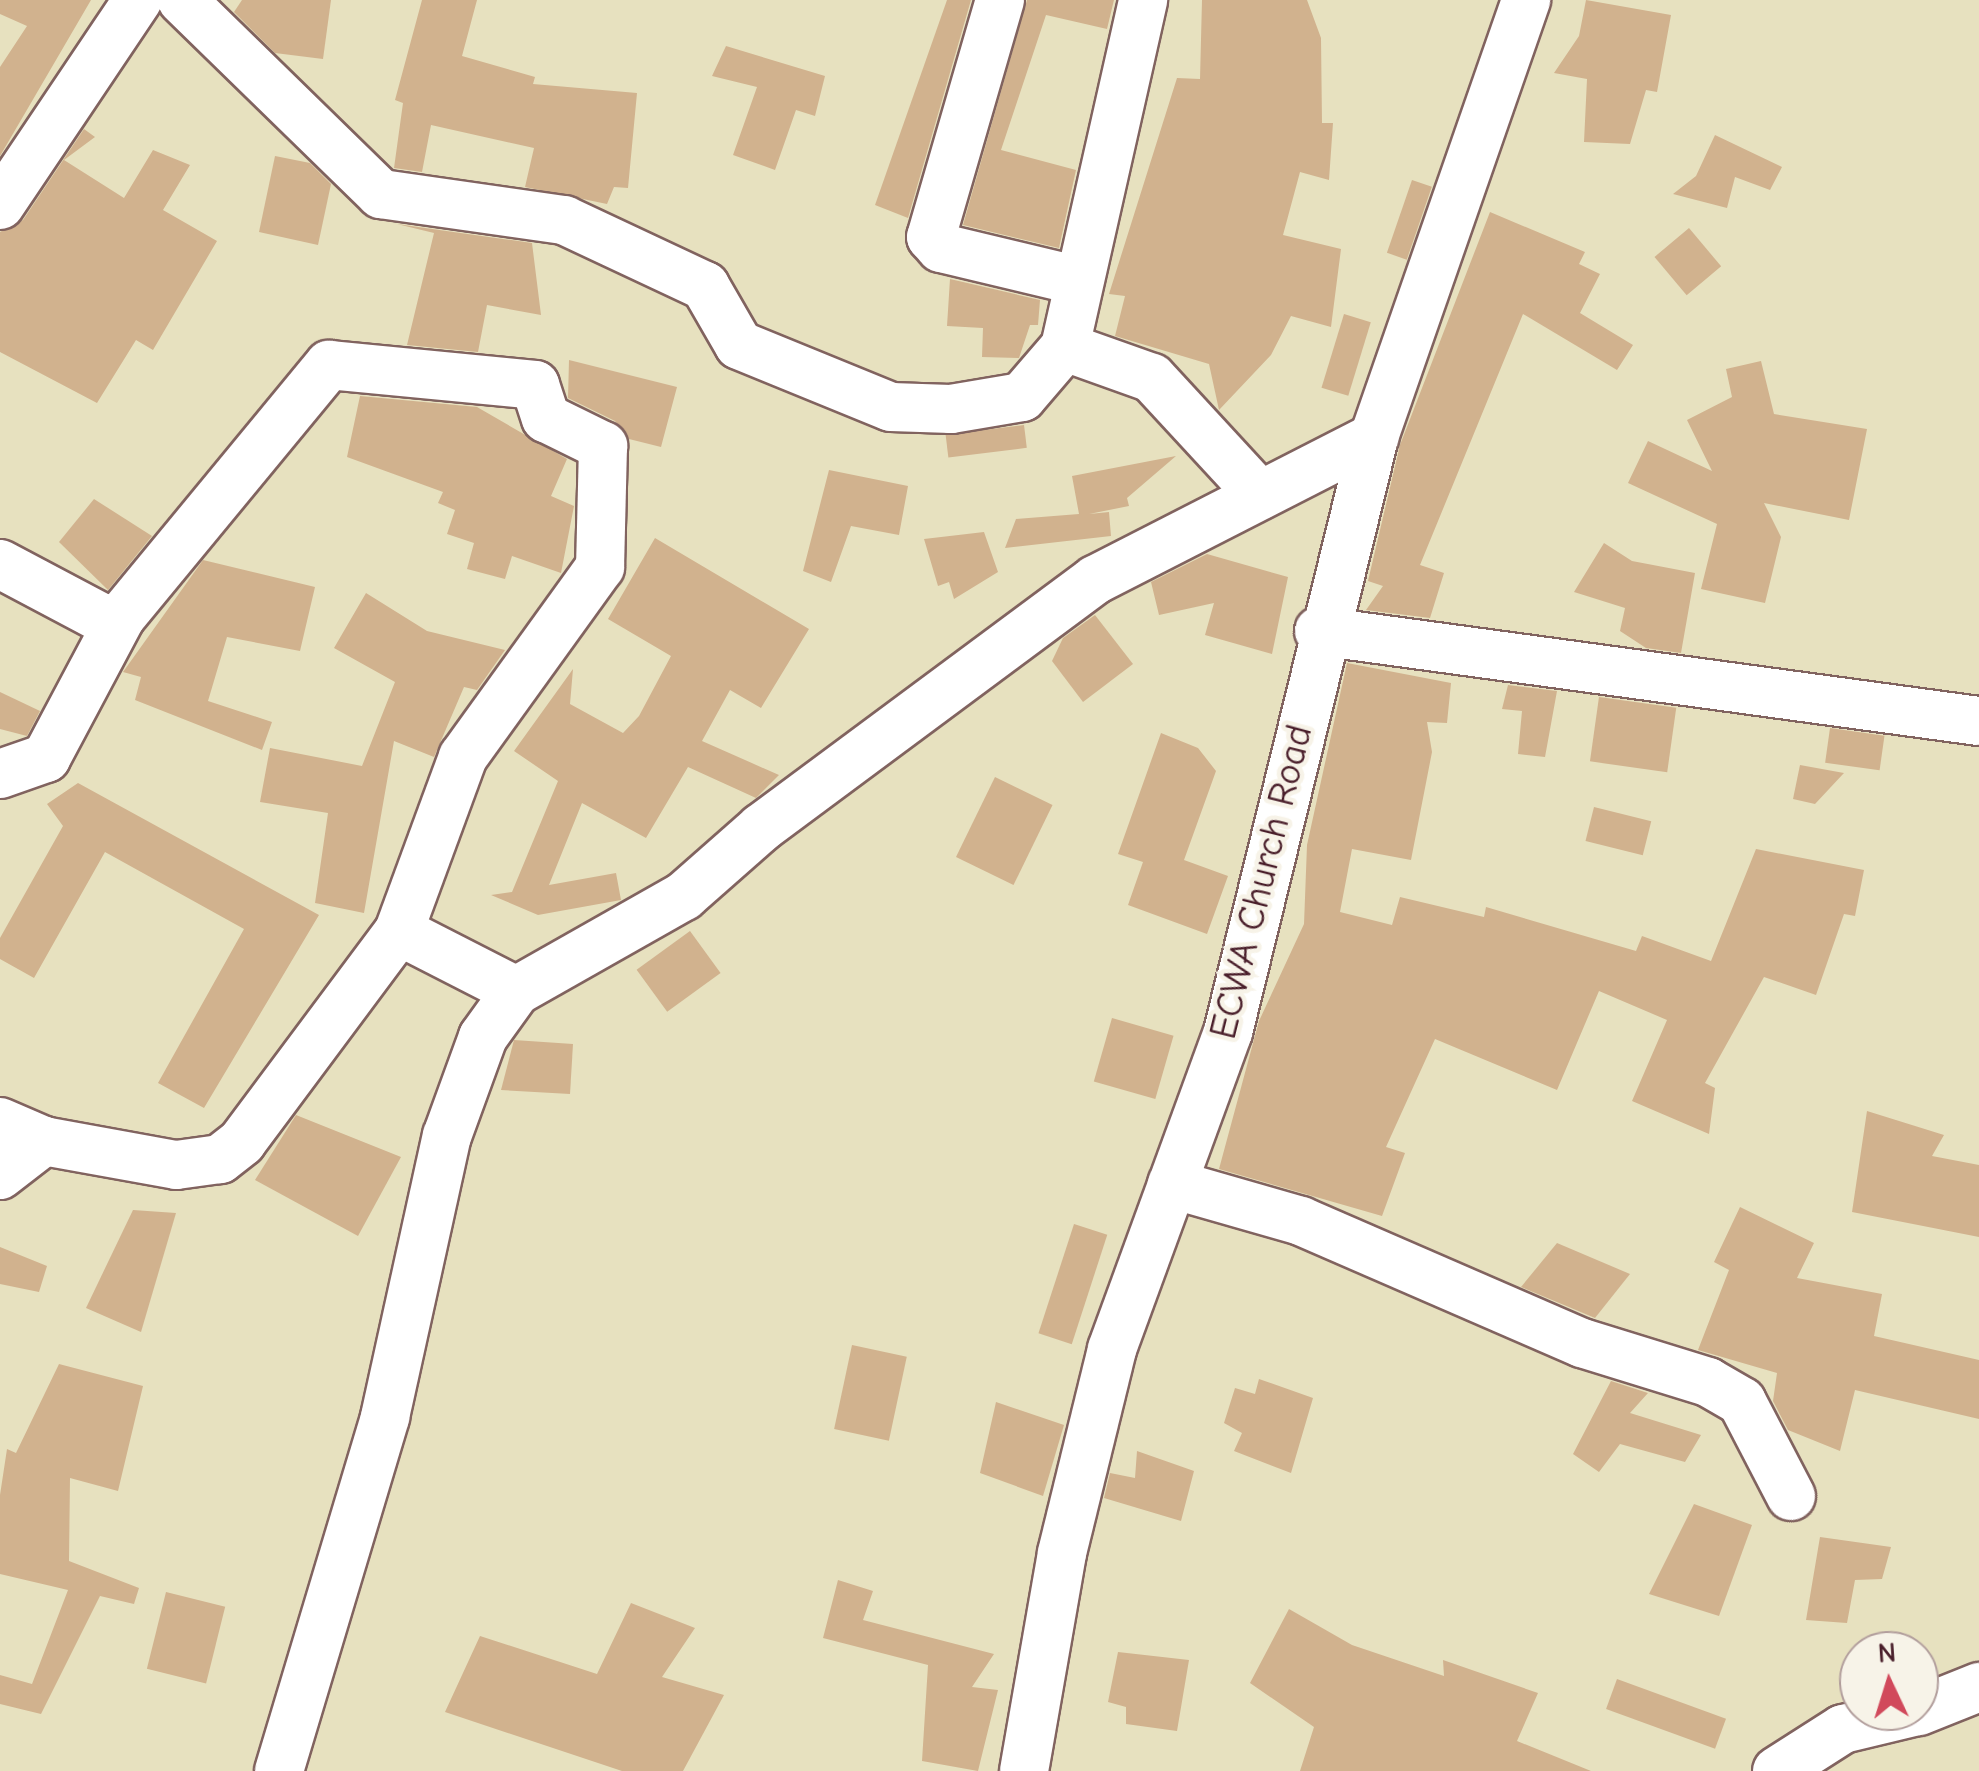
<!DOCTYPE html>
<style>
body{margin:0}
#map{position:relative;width:1979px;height:1771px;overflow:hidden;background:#e7e1bf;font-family:"Comic Neue",sans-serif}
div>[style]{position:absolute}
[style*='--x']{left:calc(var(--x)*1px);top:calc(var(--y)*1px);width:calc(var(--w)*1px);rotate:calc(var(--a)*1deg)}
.building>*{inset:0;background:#d1b28e;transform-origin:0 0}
.roads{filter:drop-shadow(2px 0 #81635f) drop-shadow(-2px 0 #81635f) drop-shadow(0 2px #81635f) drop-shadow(0 -2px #81635f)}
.minor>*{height:48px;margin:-24px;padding:0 24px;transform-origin:24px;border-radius:24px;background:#fff}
span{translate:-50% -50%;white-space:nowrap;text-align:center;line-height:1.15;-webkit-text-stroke:9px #f7f3e8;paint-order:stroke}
.street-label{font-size:38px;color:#4a1f2b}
.north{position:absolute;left:1839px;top:1631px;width:100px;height:100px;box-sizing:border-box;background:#f7f3e8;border:2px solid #b29e9c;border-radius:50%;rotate:356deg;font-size:28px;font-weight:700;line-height:40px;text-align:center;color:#4a1f2b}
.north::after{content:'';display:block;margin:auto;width:35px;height:45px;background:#d1495b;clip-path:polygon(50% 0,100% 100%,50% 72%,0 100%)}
</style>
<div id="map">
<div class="building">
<div style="clip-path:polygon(0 0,91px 0,0 156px,0 67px,27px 26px,0 14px)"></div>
<div style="clip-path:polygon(242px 0,331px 0,323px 59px,275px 53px,234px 12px)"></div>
<div style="clip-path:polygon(422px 0,477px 0,462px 56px,535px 77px,533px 84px,637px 93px,628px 188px,614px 187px,607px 204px,525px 187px,534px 148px,431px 125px,422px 172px,394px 168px,403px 103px,395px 100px)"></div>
<div style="clip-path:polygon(947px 0,971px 0,908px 218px,875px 205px)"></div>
<div style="clip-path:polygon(1027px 0,1114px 0,1107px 29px,1046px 15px,1001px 150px,1076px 170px,1059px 248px,963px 225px)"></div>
<div style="clip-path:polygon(1202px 0,1307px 0,1321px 38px,1322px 123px,1333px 123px,1329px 180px,1300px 172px,1283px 235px,1341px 249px,1331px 327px,1291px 316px,1271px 355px,1219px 410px,1209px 364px,1115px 336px,1125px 296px,1109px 294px,1177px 78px,1200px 79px)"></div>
<div style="clip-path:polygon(1586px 0,1671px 15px,1657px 92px,1646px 90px,1630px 144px,1584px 142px,1587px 79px,1554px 73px,1579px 36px)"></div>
<div style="clip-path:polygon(726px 46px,825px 76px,815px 116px,796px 110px,775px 170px,733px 155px,757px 87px,712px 76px)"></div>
<div style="clip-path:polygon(84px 129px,95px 137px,64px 160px,124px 198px,153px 150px,190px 165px,163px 210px,217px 241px,153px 350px,136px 340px,97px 403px,0 352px,0 232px,23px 220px)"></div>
<div style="clip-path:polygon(1715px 135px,1782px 167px,1770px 190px,1735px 177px,1727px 208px,1673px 194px,1696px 176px)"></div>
<div style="clip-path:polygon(275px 156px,310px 163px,331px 184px,318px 245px,259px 232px)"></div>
<div style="left:1412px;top:180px;width:21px;height:77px;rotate:19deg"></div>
<div style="clip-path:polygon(1490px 212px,1585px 252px,1579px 264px,1600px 274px,1580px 313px,1633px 345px,1617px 370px,1523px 314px,1420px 565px,1444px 573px,1430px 618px,1366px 610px,1383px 586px,1368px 581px,1400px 445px)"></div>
<div style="clip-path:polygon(397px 224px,532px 243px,541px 315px,487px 305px,478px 352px,407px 345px,434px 233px)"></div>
<div style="left:1689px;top:228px;width:50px;height:45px;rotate:50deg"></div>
<div style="clip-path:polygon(950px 279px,1040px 300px,1038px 325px,1030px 325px,1019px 358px,982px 357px,983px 328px,947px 326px)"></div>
<div style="left:1344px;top:314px;width:28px;height:77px;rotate:17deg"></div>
<div style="clip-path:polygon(569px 360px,677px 387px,661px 447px,629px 439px,615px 421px,568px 398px)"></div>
<div style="clip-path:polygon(1761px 361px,1774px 414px,1867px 429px,1849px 520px,1764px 503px,1781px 537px,1765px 603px,1701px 589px,1717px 524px,1628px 483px,1648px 441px,1712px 471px,1687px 420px,1732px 397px,1726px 369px)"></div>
<div style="clip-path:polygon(360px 396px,477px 407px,567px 459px,551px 496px,574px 506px,561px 573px,512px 556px,505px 579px,467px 569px,474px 543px,447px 534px,455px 510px,438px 503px,443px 492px,347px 457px)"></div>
<div style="left:1024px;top:425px;width:23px;height:79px;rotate:83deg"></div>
<div style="clip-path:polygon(1176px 456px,1127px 498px,1129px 506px,1089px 514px,1109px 512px,1111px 536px,1005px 548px,1016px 519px,1079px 514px,1072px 476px)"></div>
<div style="clip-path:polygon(829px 470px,908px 486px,899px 535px,851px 526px,831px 582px,803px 571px)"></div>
<div style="clip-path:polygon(94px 499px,152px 536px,108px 590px,59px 542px)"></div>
<div style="clip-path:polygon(984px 532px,998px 572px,954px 599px,949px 582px,938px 586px,924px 539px)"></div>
<div style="clip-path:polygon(655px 538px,809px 629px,761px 708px,730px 690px,702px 741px,779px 775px,756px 798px,688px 767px,646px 838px,582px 803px,549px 885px,616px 873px,621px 900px,538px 915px,491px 895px,512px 892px,558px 781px,514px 751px,573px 669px,570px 704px,623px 733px,639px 716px,671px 656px,608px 619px)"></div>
<div style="clip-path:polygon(1604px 543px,1632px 561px,1695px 573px,1681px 653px,1646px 648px,1620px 631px,1625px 608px,1574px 592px)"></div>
<div style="clip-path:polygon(1207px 554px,1288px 577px,1272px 654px,1205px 635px,1214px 603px,1159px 615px,1151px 582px)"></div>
<div style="clip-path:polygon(203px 560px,315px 587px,300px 651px,227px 637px,208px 701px,272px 722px,262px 750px,135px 700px,141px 677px,123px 672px)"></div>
<div style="clip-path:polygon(366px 593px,427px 631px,505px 650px,477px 690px,464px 687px,434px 757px,394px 741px,364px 913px,315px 903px,328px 813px,260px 802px,270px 748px,362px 766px,395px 682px,334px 648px)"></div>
<div style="clip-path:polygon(1095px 615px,1133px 664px,1083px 702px,1052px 661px,1063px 638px)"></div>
<div style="clip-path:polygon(1347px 663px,1451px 683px,1447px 723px,1427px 722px,1432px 752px,1411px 860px,1352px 849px,1340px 912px,1392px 925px,1400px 897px,1484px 917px,1486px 907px,1636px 951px,1642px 936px,1711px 961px,1756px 849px,1864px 870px,1855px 916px,1844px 914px,1816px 995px,1764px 977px,1705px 1083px,1715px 1088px,1709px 1134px,1632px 1101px,1667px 1020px,1599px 991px,1557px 1090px,1435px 1039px,1386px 1147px,1405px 1153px,1382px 1216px,1219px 1169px,1259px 1021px,1304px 924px,1307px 845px)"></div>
<div style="clip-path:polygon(1508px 685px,1557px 691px,1545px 757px,1518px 754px,1522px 711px,1502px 709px)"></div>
<div style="clip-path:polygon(0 692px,40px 711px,27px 736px,0 729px)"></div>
<div style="left:1599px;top:697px;width:78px;height:65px;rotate:8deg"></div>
<div style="left:1830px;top:728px;width:55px;height:35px;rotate:8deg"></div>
<div style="clip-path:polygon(1161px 733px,1198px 748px,1216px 771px,1184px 860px,1228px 876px,1207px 934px,1128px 905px,1143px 862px,1118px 854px)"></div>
<div style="clip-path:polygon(1800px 765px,1844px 773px,1815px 804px,1793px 799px)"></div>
<div style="left:995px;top:777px;width:64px;height:89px;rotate:26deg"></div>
<div style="clip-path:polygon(78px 783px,319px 915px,204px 1108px,158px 1083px,244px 929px,105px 852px,34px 978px,0 959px,0 938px,63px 826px,47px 804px)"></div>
<div style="left:1594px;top:807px;width:59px;height:35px;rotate:14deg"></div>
<div style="left:690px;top:931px;width:52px;height:66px;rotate:54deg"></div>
<div style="left:1112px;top:1018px;width:64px;height:66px;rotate:16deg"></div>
<div style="clip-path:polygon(514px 1040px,573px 1044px,570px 1094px,501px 1090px)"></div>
<div style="clip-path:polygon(1867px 1111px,1944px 1135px,1932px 1156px,1979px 1165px,1979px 1237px,1852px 1212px)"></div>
<div style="clip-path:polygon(296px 1115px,401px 1157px,358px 1236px,255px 1180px)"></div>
<div style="clip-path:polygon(1740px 1207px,1814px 1243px,1797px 1278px,1882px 1294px,1874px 1336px,1979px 1360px,1979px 1419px,1855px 1390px,1840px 1451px,1788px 1430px,1773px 1401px,1777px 1373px,1698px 1350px,1729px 1270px,1714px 1262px)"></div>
<div style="clip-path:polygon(133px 1210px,176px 1213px,141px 1332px,86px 1308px)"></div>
<div style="left:1074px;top:1224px;width:35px;height:115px;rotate:18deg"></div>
<div style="clip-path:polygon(1557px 1243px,1630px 1274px,1595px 1318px,1521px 1287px)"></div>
<div style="clip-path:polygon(0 1247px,47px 1266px,39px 1292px,0 1284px)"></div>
<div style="left:852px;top:1345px;width:56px;height:86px;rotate:12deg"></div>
<div style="clip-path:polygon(59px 1364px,143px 1386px,118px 1491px,70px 1478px,69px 1561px,139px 1588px,134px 1604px,100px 1596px,41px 1714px,0 1704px,0 1675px,32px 1684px,68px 1590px,0 1574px,0 1495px,7px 1449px,16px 1453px)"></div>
<div style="clip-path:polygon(1259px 1379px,1313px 1398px,1291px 1473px,1234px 1451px,1242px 1433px,1224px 1423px,1235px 1388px,1255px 1394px)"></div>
<div style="clip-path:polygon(1611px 1381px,1648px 1393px,1630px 1413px,1701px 1435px,1685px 1462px,1620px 1444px,1599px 1472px,1573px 1454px)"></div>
<div style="clip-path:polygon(996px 1402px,1064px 1425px,1043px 1496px,980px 1473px)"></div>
<div style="clip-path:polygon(1137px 1451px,1194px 1471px,1181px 1521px,1104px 1498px,1110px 1473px,1135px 1478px)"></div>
<div style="clip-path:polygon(1694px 1504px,1752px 1525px,1719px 1616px,1649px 1594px)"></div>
<div style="clip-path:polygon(1820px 1537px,1891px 1547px,1882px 1579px,1855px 1580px,1847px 1623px,1806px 1620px)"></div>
<div style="clip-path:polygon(838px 1580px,873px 1591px,863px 1620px,994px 1654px,972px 1687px,998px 1690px,978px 1771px,922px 1761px,928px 1665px,823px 1638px)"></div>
<div style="left:166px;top:1592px;width:61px;height:79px;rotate:14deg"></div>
<div style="clip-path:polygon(631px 1603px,695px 1628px,662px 1677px,724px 1695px,683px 1771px,622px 1771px,445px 1712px,480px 1636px,597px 1674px)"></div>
<div style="clip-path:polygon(1289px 1609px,1352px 1645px,1444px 1676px,1443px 1660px,1538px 1693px,1517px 1741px,1591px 1771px,1300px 1771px,1314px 1727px,1250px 1683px)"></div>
<div style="clip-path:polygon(1118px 1652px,1189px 1660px,1177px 1731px,1126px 1724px,1126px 1707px,1108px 1702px)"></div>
<div style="left:1617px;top:1679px;width:116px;height:32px;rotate:20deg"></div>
</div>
<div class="roads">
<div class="minor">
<div style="--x:182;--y:0;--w:278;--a:44.3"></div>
<div style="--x:381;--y:194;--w:185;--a:8.1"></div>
<div style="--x:564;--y:220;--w:156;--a:25.1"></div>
<div style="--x:705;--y:286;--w:68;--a:60"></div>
<div style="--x:739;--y:345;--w:164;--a:22.2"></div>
<div style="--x:891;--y:407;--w:60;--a:1.9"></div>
<div style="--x:951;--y:409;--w:72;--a:-9.6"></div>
<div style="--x:1022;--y:397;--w:66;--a:-49.3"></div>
<div style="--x:1065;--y:347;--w:356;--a:-77.3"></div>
<div style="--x:1000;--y:0;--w:247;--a:106.2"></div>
<div style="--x:931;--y:237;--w:15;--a:48"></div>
<div style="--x:941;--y:248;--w:138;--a:13.4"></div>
<div style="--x:0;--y:205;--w:247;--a:-56.1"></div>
<div style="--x:1065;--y:347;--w:92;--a:19.6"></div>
<div style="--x:1152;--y:378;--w:159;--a:47.3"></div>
<div style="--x:0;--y:564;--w:118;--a:27.9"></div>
<div style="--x:104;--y:619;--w:17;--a:-7"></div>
<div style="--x:1319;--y:631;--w:666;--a:7.77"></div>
<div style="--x:0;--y:774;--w:49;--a:-19.2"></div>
<div style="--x:46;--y:758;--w:160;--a:-62"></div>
<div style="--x:121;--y:617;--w:327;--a:-50.5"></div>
<div style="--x:329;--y:365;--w:207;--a:5.5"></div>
<div style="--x:535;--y:385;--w:35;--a:72"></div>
<div style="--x:546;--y:418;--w:64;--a:26.2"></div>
<div style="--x:603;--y:446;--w:121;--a:91.4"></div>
<div style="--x:600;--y:567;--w:234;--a:125.8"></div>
<div style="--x:463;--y:757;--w:185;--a:110.2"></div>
<div style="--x:399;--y:931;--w:263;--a:126.7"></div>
<div style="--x:242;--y:1142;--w:28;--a:142"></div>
<div style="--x:220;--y:1159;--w:44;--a:172.2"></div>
<div style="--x:176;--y:1165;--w:134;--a:-169.7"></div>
<div style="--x:44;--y:1141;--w:48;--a:-156.6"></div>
<div style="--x:399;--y:931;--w:131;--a:27.1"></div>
<div style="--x:0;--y:1175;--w:56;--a:-37.7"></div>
<div style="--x:1172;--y:1184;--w:134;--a:16"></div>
<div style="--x:1301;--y:1221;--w:306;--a:23.5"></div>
<div style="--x:1582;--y:1343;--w:132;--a:17.2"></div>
<div style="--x:1708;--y:1382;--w:39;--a:30"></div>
<div style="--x:1742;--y:1402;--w:106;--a:62.5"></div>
<div style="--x:1919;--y:1711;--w:65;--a:-21.8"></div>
<div style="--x:279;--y:1771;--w:370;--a:-73.3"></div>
<div style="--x:385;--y:1417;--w:288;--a:-77.6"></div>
<div style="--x:447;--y:1136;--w:105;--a:-70"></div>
<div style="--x:483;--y:1037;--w:57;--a:-54.3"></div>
<div style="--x:516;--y:991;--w:193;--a:-29.5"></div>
<div style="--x:684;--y:896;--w:103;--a:-41.4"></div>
<div style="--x:761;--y:828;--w:416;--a:-36.6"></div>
<div style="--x:1095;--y:580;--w:314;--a:-27.1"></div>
<div style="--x:1024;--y:1771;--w:221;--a:-80.1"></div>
<div style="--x:1062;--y:1553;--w:210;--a:-76.2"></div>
<div style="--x:1112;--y:1349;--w:338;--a:-69.9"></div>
<div style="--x:1228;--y:1032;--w:613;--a:-76.21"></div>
<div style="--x:1374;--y:437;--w:463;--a:-70.8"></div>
<div style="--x:1777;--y:1771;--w:78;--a:-32.5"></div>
<div style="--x:1843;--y:1729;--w:77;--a:-13.5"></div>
</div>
</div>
<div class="street-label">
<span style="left:1262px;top:882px;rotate:-76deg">ECWA Church Road</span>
</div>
<div class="north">N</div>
</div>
